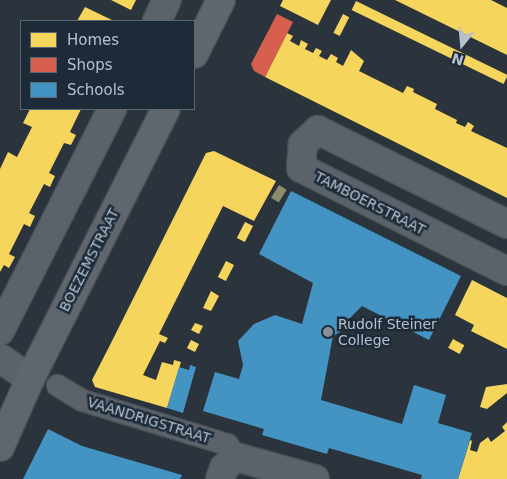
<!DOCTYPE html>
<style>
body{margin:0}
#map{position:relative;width:507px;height:479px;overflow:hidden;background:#2b343d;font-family:"DejaVu Sans",sans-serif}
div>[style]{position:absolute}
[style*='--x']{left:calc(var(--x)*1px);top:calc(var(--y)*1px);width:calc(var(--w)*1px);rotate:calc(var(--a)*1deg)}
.homes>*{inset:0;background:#f6d55c;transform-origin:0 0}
.shops>*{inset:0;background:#d6604d}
.schools>*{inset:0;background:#4393c3}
.industry>*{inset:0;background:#8c8c6e;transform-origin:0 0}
.roads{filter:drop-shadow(1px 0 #4a5057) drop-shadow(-1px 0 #4a5057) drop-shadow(0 1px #4a5057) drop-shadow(0 -1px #4a5057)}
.pedestrian>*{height:21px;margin:-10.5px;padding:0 10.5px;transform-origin:10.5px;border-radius:10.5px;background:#5c626a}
.minor>*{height:28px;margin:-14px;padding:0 14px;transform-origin:14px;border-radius:14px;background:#5c626a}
.secondary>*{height:28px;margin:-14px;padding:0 14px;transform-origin:14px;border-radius:14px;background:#60666e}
.dots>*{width:14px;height:14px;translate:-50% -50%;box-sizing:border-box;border:2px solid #1d2b39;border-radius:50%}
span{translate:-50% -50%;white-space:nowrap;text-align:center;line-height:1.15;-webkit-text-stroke:5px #1d2b39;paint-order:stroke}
.street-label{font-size:14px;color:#b6c1cd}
.poi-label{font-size:14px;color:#b6c1cd}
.left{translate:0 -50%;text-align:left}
.legend{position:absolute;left:20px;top:20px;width:175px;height:90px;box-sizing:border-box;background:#1d2b39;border:1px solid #5a6774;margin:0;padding:6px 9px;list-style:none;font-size:15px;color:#b6c1cd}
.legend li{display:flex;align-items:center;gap:10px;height:25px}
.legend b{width:25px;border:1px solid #5a6774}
.north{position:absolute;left:437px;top:20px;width:50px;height:50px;-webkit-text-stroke:4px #1d2b39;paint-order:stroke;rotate:197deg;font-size:14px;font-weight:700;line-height:20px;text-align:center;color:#b6c1cd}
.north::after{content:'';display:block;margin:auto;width:18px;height:22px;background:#b6c1cd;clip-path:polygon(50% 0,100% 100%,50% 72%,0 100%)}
</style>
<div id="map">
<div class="homes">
<div style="clip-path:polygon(111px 0,136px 0,131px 10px)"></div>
<div style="clip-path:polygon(283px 0,331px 0,318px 25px,280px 6px)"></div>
<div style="clip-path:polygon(395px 0,491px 0,507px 8px,507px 55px)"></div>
<div style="left:356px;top:1px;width:169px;height:10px;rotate:26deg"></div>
<div style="clip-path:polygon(85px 7px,114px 21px,77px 21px)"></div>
<div style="left:343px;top:14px;width:7px;height:21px;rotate:27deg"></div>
<div style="clip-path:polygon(287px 33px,293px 36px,290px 41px,299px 46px,301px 40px,308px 44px,305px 49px,313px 53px,316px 48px,322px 51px,319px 56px,327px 60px,331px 54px,338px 58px,336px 62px,343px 66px,351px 50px,364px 61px,359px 71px,403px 93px,407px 86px,414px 89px,413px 92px,437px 104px,435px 109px,457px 120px,456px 123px,465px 127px,468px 122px,474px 126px,471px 131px,507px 148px,507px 198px,265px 77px)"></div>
<div style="clip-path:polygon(30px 109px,81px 109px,70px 132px,76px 135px,71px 145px,64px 143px,49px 173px,55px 176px,50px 187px,44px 184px,29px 213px,35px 216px,30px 227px,24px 224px,9px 254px,15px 257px,9px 268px,4px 265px,0 272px,0 169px,8px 152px,17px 157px,32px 127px,23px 123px)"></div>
<div style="clip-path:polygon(214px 151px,276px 181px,254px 221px,223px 206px,159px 334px,168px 338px,165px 343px,160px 341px,143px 375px,156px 380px,162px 362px,173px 365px,174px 360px,181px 362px,167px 408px,95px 387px,92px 380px,109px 347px,206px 153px)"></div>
<div style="left:245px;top:222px;width:9px;height:18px;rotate:27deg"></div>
<div style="left:226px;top:261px;width:9px;height:18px;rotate:27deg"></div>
<div style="clip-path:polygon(472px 280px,507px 298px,507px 349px,471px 331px,474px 325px,455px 315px)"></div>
<div style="clip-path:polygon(211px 291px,219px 296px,211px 311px,203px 308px)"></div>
<div style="clip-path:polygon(195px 323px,203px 326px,199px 334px,191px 330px)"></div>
<div style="left:453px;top:339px;width:13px;height:10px;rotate:29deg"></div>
<div style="left:191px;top:340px;width:9px;height:9px;rotate:27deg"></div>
<div style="clip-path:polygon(507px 384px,507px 393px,487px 409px,480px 407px,486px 387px)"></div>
<div style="clip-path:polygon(507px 422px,507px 479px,458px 479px,470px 440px,472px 441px,470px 450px,477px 452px,480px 443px,488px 437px,491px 442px,505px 431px,502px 427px)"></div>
</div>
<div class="shops">
<div style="clip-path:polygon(277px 14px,293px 22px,265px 77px,254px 71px,251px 64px)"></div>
</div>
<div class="schools">
<div style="clip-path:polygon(291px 191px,461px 276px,429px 340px,362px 306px,343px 325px,343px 330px,333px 336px,321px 400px,402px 424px,414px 385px,446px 395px,438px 423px,472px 433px,458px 479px,421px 479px,422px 475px,329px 448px,327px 454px,262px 435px,264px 429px,203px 411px,215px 372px,239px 379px,243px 365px,238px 341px,254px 324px,275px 315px,302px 324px,313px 283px,259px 254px)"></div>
<div style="clip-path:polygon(190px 365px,196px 367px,183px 413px,167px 408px,179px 367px,189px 370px)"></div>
<div style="clip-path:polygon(48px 429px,82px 446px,182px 475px,180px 479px,23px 479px)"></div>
</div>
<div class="industry">
<div style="left:279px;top:185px;width:9px;height:15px;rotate:32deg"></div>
</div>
<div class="roads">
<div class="pedestrian">
<div style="--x:57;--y:385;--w:29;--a:31"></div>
<div style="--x:82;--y:400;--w:152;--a:16.9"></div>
<div style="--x:227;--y:444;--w:16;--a:55"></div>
</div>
<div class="minor">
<div style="--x:157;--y:21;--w:23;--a:-65"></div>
<div style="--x:507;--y:224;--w:211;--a:-153.6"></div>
<div style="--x:318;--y:130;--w:21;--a:137"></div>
<div style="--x:303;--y:144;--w:24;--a:95"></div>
<div style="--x:301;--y:168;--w:230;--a:26.6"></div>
<div style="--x:0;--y:331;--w:249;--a:-63.2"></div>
<div style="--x:0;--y:358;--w:37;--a:35"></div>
<div style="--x:220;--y:479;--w:12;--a:-70"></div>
<div style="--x:224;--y:468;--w:16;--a:-43"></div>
<div style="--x:236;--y:457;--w:82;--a:15.6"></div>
</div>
<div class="secondary">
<div style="--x:194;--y:54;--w:60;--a:-63.4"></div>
<div style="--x:0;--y:447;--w:74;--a:-66.2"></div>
<div style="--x:30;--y:379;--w:302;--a:-63.3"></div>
</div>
</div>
<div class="dots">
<div style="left:328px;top:332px;background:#85909b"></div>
</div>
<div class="street-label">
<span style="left:370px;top:203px;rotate:27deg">TAMBOERSTRAAT</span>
<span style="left:89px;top:260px;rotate:-63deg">BOEZEMSTRAAT</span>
<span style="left:149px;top:420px;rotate:17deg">VAANDRIGSTRAAT</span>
</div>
<div class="poi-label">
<span class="left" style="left:338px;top:332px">Rudolf Steiner<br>College</span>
</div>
<ul class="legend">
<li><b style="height:14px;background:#f6d55c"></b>Homes</li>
<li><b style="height:14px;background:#d6604d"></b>Shops</li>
<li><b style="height:14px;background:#4393c3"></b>Schools</li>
</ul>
<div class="north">N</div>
</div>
